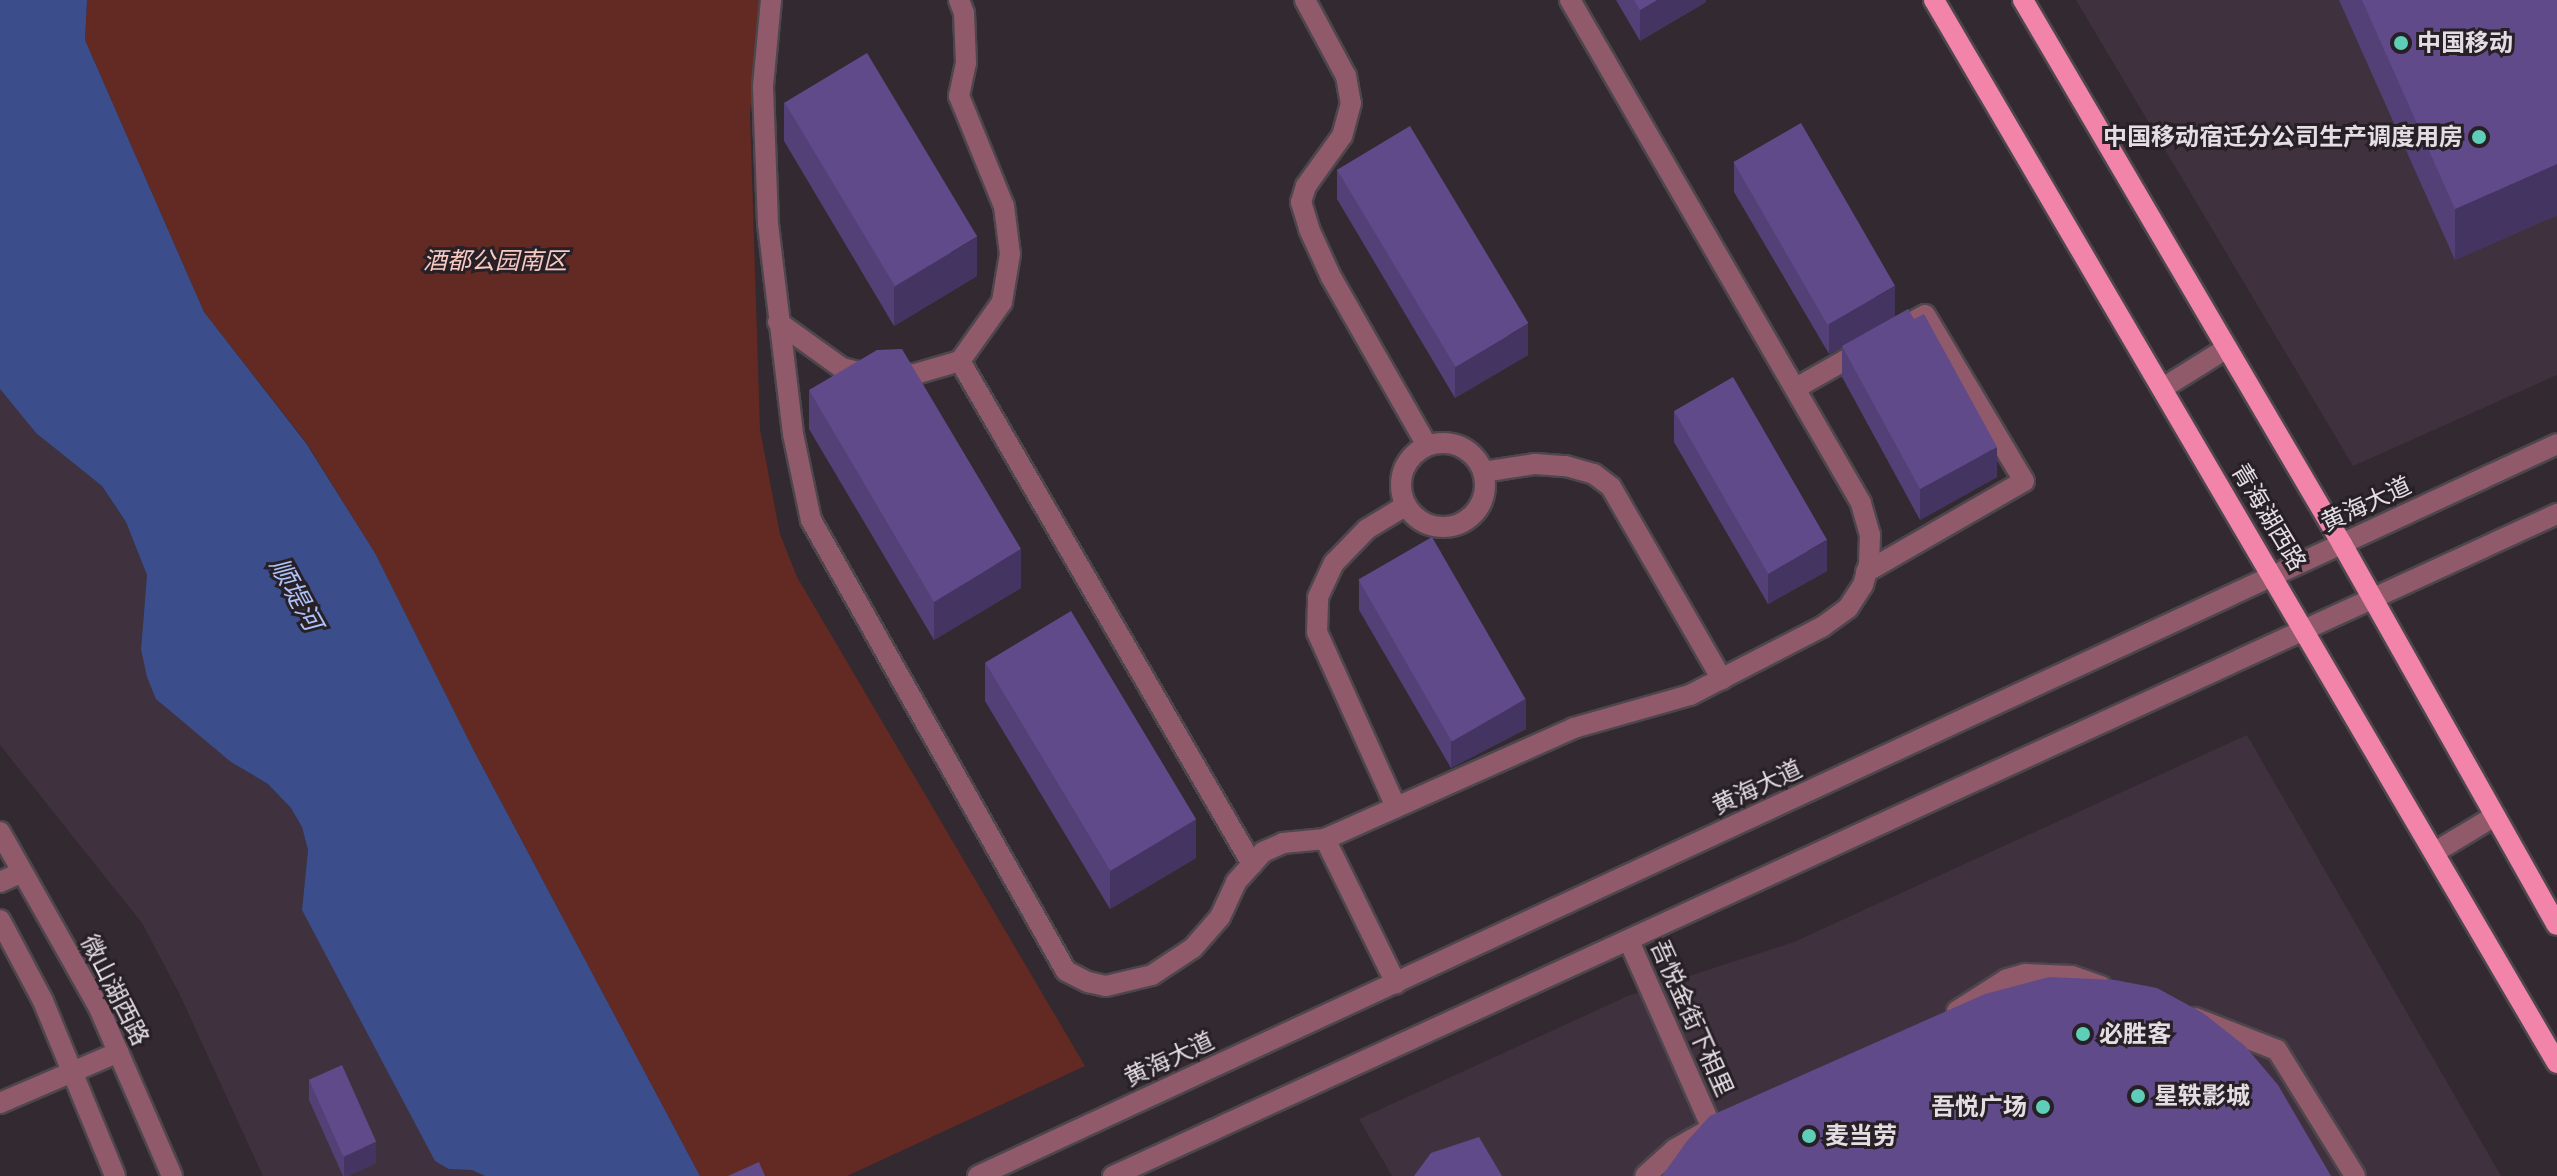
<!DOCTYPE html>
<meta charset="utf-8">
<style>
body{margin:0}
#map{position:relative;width:2557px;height:1176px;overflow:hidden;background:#322931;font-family:Lora,"Noto Sans SC",serif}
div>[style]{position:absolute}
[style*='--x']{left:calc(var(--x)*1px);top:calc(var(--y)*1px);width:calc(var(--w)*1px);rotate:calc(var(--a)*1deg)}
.built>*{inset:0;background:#3f323e}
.green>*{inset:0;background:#622a22}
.water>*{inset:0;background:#3b4e8b}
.roads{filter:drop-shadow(2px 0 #4e464d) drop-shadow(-2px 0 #4e464d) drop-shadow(0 2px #4e464d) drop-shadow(0 -2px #4e464d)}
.minor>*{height:20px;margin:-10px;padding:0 10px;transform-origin:10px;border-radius:10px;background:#905a6b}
.minor>.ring{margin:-10px;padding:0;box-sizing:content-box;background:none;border:20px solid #905a6b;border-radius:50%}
.major>*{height:20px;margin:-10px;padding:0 10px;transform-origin:10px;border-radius:10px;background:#f284a9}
.wall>*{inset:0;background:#534077}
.shaded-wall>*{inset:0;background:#443461}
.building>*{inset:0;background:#614a8a;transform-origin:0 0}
.dots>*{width:22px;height:22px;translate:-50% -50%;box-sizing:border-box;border:4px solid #282027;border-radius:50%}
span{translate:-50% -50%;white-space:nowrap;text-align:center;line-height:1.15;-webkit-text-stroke:6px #282027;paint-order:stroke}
.poi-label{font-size:24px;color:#e4dee3;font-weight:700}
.left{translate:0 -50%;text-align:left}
.right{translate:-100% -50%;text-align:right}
.park-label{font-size:24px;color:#f8cac2;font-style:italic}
.street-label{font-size:24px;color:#e4dee3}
.water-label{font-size:26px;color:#adc1f7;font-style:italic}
</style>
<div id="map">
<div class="built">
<div style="clip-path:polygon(2076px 0,2557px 0,2557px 375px,2353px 466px)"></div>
<div style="clip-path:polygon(0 389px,36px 433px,102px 486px,126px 522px,147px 575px,141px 649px,231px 762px,268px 784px,291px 808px,302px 827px,308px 850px,302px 910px,449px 1169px,472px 1170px,485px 1176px,263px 1176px,179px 993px,142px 923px,0 745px)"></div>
<div style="clip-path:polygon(2247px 735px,2501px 1176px,1392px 1176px,1359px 1119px,1628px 996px,1794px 942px)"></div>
</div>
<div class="green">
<div style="clip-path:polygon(87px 0,761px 0,750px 113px,760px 430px,780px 534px,797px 577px,1085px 1066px,847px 1176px,700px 1176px,473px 749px,375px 553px,306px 442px,204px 312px,85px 40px)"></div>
</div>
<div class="water">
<div style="clip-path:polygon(0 0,87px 0,85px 40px,204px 312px,306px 443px,375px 553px,473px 749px,700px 1176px,485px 1176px,472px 1170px,449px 1169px,435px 1161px,302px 910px,308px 850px,302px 827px,291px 808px,268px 784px,231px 762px,156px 699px,147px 677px,141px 649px,147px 575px,126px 522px,102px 486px,36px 433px,0 389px)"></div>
</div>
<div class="roads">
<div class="minor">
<div style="--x:771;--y:0;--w:87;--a:95.3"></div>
<div style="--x:763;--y:87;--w:137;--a:87.9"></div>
<div style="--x:768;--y:224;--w:211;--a:83.2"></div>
<div style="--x:793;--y:434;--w:88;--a:78.2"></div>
<div style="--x:811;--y:520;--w:518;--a:60.52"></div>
<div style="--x:1066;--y:971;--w:25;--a:27"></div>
<div style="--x:1088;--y:982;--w:18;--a:13"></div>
<div style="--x:1106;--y:986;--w:47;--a:-13.4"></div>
<div style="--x:1152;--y:975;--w:49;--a:-33.4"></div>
<div style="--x:1193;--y:948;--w:41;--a:-48.9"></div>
<div style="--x:1220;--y:917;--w:38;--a:-65"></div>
<div style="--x:1236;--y:882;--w:40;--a:-48"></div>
<div style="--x:1263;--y:852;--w:22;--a:-24"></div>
<div style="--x:1283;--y:843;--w:42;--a:-5.4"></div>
<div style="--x:1325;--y:839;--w:273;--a:-24"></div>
<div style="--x:1574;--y:728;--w:121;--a:-15.9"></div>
<div style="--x:1690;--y:695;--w:148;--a:-27.3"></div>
<div style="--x:1822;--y:627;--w:32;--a:-36"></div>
<div style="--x:1848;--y:608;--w:27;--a:-57"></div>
<div style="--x:1863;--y:585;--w:22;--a:-74"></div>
<div style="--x:1869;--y:564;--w:29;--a:-88"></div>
<div style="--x:1870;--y:535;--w:33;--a:-106"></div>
<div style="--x:1861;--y:503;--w:581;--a:-120.05"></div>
<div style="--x:959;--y:0;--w:14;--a:69"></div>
<div style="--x:964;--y:13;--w:50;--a:87.7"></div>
<div style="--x:966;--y:63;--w:34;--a:102"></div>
<div style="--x:959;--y:96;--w:119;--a:67.8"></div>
<div style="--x:1004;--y:206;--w:48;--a:82.9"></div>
<div style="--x:1010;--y:254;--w:49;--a:99.5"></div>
<div style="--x:1002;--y:302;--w:72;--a:125.4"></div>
<div style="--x:960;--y:361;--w:582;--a:59.86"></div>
<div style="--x:1305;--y:0;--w:86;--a:61.7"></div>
<div style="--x:1346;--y:76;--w:27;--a:80"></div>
<div style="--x:1351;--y:103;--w:34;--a:105"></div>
<div style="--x:1342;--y:136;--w:62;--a:125.8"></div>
<div style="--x:1306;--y:186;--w:17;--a:107"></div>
<div style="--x:1301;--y:202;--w:28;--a:73"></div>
<div style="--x:1309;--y:229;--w:53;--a:65.4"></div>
<div style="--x:1331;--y:277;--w:193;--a:60.3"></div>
<div style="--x:778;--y:322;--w:79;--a:35.7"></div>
<div style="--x:842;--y:368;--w:33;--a:14"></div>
<div style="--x:874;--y:376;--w:41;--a:-2.8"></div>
<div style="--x:915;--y:374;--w:47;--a:-16.1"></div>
<div style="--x:1796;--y:388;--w:79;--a:-29.5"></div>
<div style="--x:2163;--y:388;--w:75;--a:-32"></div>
<div class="ring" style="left:1401px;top:443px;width:64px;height:64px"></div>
<div style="--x:1483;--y:472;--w:53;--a:-8.7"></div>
<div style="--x:1535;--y:464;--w:31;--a:4"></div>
<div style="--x:1566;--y:466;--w:29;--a:16"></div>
<div style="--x:1594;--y:474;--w:21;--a:37"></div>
<div style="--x:1611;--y:487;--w:222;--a:60"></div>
<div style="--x:1866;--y:572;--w:182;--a:-29.9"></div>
<div style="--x:2024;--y:481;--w:193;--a:-120.8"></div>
<div style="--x:1925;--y:315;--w:25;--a:151"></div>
<div style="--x:1396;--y:807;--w:192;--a:-114.3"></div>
<div style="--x:1317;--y:632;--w:35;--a:-88"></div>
<div style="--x:1318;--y:597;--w:38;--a:-65"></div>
<div style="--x:1334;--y:563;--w:47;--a:-45.9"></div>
<div style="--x:1367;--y:529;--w:44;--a:-31.2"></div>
<div style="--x:0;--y:832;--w:202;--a:60.6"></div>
<div style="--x:99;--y:1008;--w:183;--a:66.5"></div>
<div style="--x:1325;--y:839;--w:161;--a:63.8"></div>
<div style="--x:2435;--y:852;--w:70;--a:-31"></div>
<div style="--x:0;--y:882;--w:24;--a:-24"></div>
<div style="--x:0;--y:920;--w:92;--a:62"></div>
<div style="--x:43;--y:1001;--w:189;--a:67.6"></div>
<div style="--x:1629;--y:941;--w:205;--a:66.1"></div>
<div style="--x:1712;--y:1128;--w:43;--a:150.4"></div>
<div style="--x:1675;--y:1149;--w:40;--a:138"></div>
<div style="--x:1957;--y:1011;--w:59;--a:-32.6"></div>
<div style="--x:2007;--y:979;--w:19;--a:-16"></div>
<div style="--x:2025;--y:974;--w:47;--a:2.4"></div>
<div style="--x:2072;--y:976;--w:31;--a:19"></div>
<div style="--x:2195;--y:1018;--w:88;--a:21.3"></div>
<div style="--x:2277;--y:1050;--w:148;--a:58.2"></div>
<div style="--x:0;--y:1103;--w:129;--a:-23.2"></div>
<div style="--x:978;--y:1176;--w:1740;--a:-24.87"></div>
<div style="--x:1113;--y:1176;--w:1589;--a:-24.63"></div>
</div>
<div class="major">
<div style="--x:1934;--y:0;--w:1232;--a:59.63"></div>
<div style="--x:2023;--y:0;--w:631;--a:59.61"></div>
<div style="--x:2342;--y:544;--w:437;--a:60.6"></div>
</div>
</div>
<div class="wall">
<div style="clip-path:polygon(1616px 0,1706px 0,1706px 2px,1640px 41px)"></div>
<div style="clip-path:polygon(2339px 0,2557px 0,2557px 215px,2455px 260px)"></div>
<div style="clip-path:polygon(784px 102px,977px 276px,894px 326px,784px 141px)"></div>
<div style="clip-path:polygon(1734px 162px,1895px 316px,1997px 477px,1920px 520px,1842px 377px,1842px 347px,1829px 354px,1734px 192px)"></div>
<div style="clip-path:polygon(1337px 169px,1528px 355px,1455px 398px,1337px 199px)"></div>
<div style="clip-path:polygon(809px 390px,1021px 588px,934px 640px,809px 429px)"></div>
<div style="clip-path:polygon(1674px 411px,1827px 571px,1768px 604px,1674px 442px)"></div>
<div style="clip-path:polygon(1359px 580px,1526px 729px,1451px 768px,1359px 610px)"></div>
<div style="clip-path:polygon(985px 662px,1196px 858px,1110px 909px,985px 701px)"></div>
<div style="clip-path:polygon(309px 1079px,376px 1163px,348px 1176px,343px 1176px,309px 1100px)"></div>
</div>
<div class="shaded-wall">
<div style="clip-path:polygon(1657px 0,1706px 0,1706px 2px,1640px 41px,1640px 10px)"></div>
<div style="clip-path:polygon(2557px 164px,2557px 215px,2455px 260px,2455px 209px)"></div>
<div style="clip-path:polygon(977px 237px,977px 276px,894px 326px,894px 287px)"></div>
<div style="clip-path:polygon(1895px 286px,1895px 317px,1829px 354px,1829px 324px)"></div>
<div style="clip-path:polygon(1528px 324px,1528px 355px,1455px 398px,1455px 367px)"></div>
<div style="clip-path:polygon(1997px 447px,1997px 477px,1920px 520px,1920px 489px)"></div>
<div style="clip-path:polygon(1827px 540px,1827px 571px,1768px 604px,1768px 574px)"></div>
<div style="clip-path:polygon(1021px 549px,1021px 588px,934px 640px,934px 602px)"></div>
<div style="clip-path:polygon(1526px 699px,1526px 729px,1451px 768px,1451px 738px)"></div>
<div style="clip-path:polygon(1196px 819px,1196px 858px,1110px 909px,1110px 871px)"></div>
<div style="clip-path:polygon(376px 1142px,376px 1163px,348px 1176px,344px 1176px,344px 1157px)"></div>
</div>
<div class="building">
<div style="clip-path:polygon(1634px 0,1657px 0,1640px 10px)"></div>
<div style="clip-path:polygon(2362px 0,2557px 0,2557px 164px,2455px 209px)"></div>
<div style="left:867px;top:53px;width:214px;height:96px;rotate:59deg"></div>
<div style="left:1801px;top:123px;width:188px;height:78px;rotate:60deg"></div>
<div style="left:1410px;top:126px;width:230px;height:85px;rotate:59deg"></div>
<div style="clip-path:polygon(1908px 309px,1914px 319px,1924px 314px,1997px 447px,1920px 489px,1842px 346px)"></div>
<div style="clip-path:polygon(902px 349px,1021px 549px,934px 602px,809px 390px,877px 350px)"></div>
<div style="left:1733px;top:377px;width:188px;height:68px;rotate:60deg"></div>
<div style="left:1432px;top:537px;width:187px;height:85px;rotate:60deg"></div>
<div style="left:1071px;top:611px;width:243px;height:100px;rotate:59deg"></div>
<div style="clip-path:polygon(2049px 977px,2115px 980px,2157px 988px,2203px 1013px,2245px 1046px,2278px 1085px,2331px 1176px,1662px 1176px,1687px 1141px,1710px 1116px,1985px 994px)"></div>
<div style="left:342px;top:1065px;width:84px;height:36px;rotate:66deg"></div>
<div style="clip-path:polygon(1479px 1137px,1502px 1176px,1414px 1176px,1431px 1153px)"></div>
<div style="clip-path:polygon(759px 1162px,765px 1176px,728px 1176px)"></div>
</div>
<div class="dots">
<div style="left:2401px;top:43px;background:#5eceb8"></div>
<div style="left:2479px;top:137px;background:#5eceb8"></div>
<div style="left:2083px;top:1034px;background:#5eceb8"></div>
<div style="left:2138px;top:1096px;background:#5eceb8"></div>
<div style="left:2043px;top:1107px;background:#5eceb8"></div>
<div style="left:1809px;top:1136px;background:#5eceb8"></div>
</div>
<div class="poi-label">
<span class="left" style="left:2417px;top:43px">中国移动</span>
<span class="right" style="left:2463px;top:137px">中国移动宿迁分公司生产调度用房</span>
<span class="left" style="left:2099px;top:1034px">必胜客</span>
<span class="left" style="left:2154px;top:1096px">星轶影城</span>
<span class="right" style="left:2027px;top:1107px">吾悦广场</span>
<span class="left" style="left:1825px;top:1136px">麦当劳</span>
</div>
<div class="park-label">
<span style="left:495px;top:261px">酒都公园南区</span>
</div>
<div class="street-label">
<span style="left:2366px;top:504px;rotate:-25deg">黄海大道</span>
<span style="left:2269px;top:517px;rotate:59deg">青海湖西路</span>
<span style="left:1757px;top:787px;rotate:-25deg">黄海大道</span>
<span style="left:115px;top:990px;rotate:63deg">微山湖西路</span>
<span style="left:1692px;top:1018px;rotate:66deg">吾悦金街下相里</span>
<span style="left:1169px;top:1059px;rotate:-25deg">黄海大道</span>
</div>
<div class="water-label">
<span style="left:296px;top:594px;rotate:61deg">顺堤河</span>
</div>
</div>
